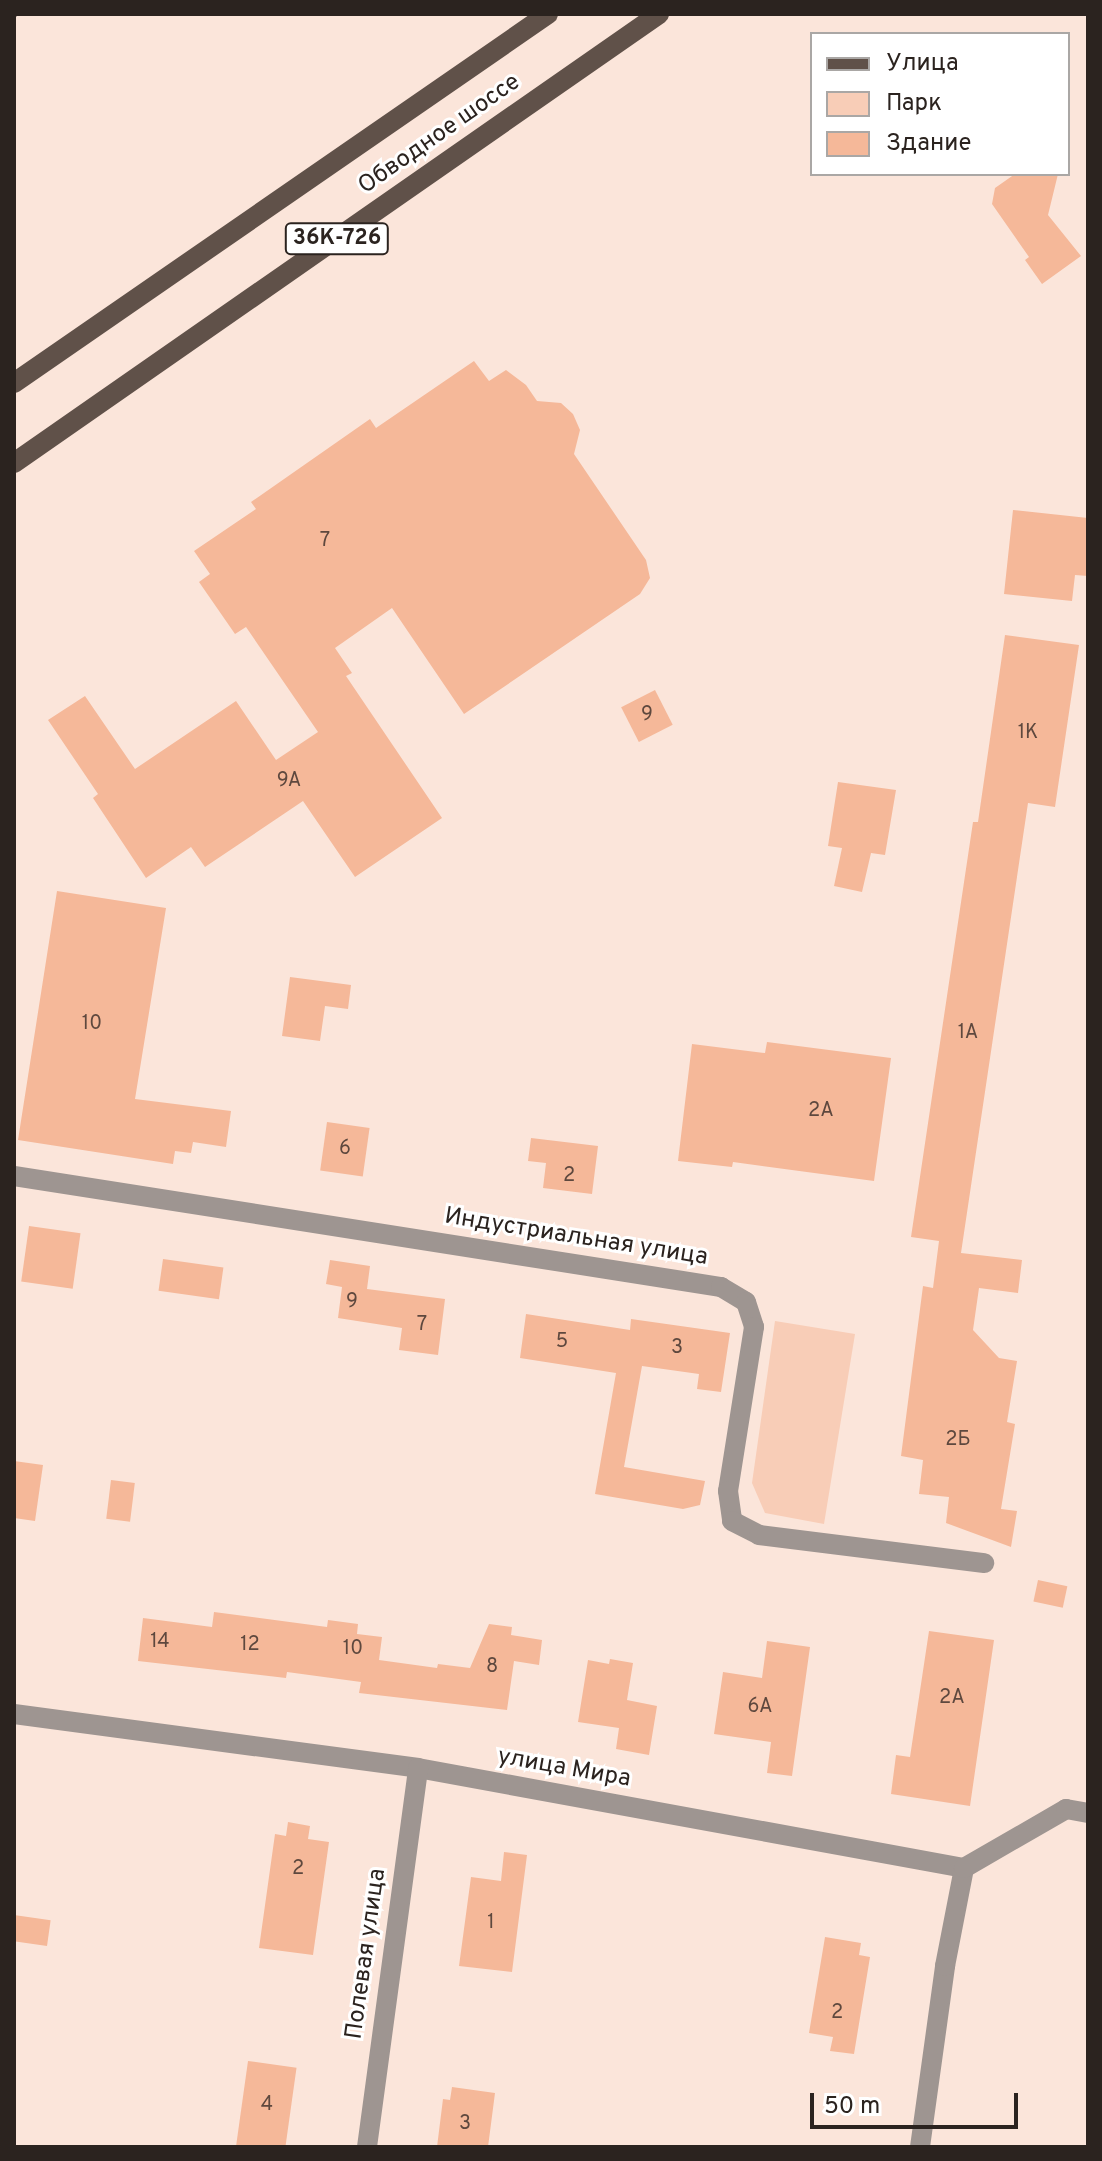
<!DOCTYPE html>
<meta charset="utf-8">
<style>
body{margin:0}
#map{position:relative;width:1102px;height:2161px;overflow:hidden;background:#fbe5da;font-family:Overpass,sans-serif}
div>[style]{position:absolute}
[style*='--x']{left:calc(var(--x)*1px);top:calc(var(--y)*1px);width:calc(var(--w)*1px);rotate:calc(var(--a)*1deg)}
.green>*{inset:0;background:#f8cdb7}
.building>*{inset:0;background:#f5b899;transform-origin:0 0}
.minor>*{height:20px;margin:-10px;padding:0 10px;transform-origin:10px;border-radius:10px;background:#9e9591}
.tertiary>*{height:20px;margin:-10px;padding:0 10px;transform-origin:10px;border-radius:10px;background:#9e9591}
.primary>*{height:20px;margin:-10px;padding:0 10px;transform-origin:10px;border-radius:10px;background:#605149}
.rail>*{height:6px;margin-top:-3px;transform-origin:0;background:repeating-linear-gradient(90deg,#766962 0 10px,transparent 0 20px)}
span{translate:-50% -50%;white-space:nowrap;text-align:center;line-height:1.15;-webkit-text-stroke:6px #fff;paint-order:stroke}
.number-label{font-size:20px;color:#5e483e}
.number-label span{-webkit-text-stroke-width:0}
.shield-label span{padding:2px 6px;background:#fff;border:2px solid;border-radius:6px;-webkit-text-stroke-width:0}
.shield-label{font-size:22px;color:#2b231f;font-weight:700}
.street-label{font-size:24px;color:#2b231f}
.frame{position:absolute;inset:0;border:16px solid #2b231f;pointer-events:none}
.legend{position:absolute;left:810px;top:32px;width:260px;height:144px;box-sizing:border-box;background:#fff;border:2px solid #aaa7a5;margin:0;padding:10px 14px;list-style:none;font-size:24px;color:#2b231f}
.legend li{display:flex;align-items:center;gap:16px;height:40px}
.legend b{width:40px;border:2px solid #aaa7a5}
.scale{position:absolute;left:810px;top:2093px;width:208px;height:36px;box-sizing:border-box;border:4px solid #2b231f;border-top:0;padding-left:10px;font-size:24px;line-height:28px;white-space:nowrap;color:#2b231f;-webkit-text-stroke:6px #fff;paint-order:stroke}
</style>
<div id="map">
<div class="green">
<div style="clip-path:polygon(775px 1321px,855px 1334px,824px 1524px,765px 1513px,752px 1483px)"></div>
</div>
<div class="building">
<div style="clip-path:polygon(1015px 174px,1058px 174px,1048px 215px,1081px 256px,1042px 284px,1025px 260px,1029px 257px,992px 204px,995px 188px)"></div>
<div style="clip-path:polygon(474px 361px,489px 381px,506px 370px,526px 385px,537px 401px,561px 403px,573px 414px,580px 430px,574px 454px,646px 560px,650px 578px,640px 594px,464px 714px,392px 608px,335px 648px,352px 673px,346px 676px,442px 818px,355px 877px,303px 801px,205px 867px,191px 847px,146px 878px,93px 798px,98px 794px,48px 720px,85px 696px,135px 769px,236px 701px,276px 760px,318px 732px,246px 627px,235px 634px,199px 582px,210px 574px,194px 551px,256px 509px,251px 502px,370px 419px,376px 428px)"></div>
<div style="clip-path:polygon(1013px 510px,1088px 518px,1088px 576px,1075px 575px,1072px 601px,1004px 594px)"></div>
<div style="clip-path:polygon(1005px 635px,1079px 645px,1055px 807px,1028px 803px,961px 1253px,1022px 1260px,1018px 1293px,979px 1288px,973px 1330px,999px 1358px,1017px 1361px,1007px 1422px,1015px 1424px,1001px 1509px,1017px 1511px,1011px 1547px,946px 1523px,949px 1497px,919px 1494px,923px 1460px,901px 1456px,923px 1286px,933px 1288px,939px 1241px,911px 1237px,973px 822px,978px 822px)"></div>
<div style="left:655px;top:690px;width:39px;height:38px;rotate:63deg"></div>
<div style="clip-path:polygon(838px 782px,896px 790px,885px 855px,871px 853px,862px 892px,834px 886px,842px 848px,828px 846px)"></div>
<div style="clip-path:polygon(57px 891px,166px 908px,135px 1099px,231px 1111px,226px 1147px,193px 1142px,191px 1153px,175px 1151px,173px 1164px,18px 1140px)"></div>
<div style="clip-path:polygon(290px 977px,351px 985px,348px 1009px,325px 1006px,320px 1041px,282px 1036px)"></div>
<div style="clip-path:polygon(767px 1042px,891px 1058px,874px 1181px,733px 1162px,732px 1167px,678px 1161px,692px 1044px,765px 1053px)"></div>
<div style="left:327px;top:1122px;width:43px;height:49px;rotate:8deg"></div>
<div style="clip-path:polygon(531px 1138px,598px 1146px,592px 1194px,543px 1188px,546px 1163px,528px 1161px)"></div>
<div style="left:29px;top:1226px;width:52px;height:56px;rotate:8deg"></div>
<div style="left:163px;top:1259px;width:61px;height:32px;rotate:8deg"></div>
<div style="clip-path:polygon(330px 1260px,370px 1266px,367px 1289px,445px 1299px,438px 1355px,399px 1350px,402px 1328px,338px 1318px,342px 1287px,326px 1284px)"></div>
<div style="clip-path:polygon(526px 1314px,630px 1330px,631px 1319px,730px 1333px,721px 1392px,697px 1389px,699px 1374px,642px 1366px,624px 1467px,705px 1481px,700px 1505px,683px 1509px,595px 1494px,616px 1373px,520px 1358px)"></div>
<div style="clip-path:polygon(14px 1461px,43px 1465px,35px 1521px,14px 1518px)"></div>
<div style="left:111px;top:1480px;width:24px;height:39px;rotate:7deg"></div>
<div style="left:1038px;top:1580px;width:30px;height:22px;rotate:12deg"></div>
<div style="clip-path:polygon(214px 1612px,327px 1627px,328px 1620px,358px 1624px,357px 1634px,382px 1637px,379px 1660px,437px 1668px,438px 1664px,470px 1668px,489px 1624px,512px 1627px,511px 1635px,542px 1640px,539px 1665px,514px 1661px,507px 1710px,359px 1693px,361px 1682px,287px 1672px,286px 1678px,138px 1661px,143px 1618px,212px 1627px)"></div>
<div style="clip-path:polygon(929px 1631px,994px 1640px,970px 1806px,891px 1794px,896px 1755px,910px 1757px)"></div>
<div style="clip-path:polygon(767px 1641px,810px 1647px,792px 1776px,767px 1773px,771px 1742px,714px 1734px,723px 1672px,762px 1678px)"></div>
<div style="clip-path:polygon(610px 1659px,633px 1663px,627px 1700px,657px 1706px,649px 1755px,616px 1749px,619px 1728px,578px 1722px,588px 1660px,609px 1664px)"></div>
<div style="clip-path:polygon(288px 1822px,310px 1826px,308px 1839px,329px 1842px,313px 1955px,259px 1948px,275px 1834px,286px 1836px)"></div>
<div style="clip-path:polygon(504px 1852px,527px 1855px,512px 1972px,459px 1966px,471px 1877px,501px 1881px)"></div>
<div style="left:14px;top:1915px;width:37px;height:26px;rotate:8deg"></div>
<div style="clip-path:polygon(825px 1937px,861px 1943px,859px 1955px,870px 1957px,854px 2054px,830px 2051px,833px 2037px,809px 2033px)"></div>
<div style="left:248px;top:2061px;width:49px;height:87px;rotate:8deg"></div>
<div style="clip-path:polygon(452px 2087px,495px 2093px,488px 2147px,437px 2147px,443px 2099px,450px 2100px)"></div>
</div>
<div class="minor">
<div style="--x:14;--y:1176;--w:716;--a:8.92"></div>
<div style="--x:721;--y:1287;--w:29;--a:31"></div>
<div style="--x:746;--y:1302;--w:26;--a:72"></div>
<div style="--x:754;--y:1327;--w:166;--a:99"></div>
<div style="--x:728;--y:1491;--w:30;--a:82"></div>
<div style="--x:732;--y:1521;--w:30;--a:27"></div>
<div style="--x:759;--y:1535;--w:227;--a:7.1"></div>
<div style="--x:14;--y:1714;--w:408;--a:7.6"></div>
<div style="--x:418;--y:1768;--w:555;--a:10.38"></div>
<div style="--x:367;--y:2147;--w:382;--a:-82.3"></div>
</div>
<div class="tertiary">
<div style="--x:920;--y:2147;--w:183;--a:-82.1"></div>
<div style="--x:945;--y:1966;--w:100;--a:-79"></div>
<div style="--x:964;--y:1868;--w:118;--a:-30"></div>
<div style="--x:1066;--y:1809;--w:22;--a:10"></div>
</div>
<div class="primary">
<div style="--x:14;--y:383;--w:649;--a:-34.64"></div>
<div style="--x:14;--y:463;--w:786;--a:-34.84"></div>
</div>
<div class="rail">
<div style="--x:14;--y:15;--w:1;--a:-45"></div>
</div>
<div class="number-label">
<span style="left:325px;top:541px">7</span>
<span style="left:647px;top:715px">9</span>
<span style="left:1028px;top:733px">1К</span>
<span style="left:289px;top:781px">9А</span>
<span style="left:92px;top:1024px">10</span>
<span style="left:968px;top:1033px">1А</span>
<span style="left:821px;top:1111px">2А</span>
<span style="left:345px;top:1149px">6</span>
<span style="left:569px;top:1176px">2</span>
<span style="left:352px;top:1302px">9</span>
<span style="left:422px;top:1325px">7</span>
<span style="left:562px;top:1342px">5</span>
<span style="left:677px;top:1348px">3</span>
<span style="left:958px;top:1440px">2Б</span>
<span style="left:160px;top:1642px">14</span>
<span style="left:250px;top:1645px">12</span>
<span style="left:353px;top:1649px">10</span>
<span style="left:492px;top:1667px">8</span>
<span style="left:952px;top:1698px">2А</span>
<span style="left:760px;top:1707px">6А</span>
<span style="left:298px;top:1869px">2</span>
<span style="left:491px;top:1923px">1</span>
<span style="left:837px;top:2013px">2</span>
<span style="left:267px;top:2105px">4</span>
<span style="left:465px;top:2124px">3</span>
</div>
<div class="shield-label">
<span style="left:337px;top:239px">36К-726</span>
</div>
<div class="street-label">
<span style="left:440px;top:135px;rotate:-35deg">Обводное шоссе</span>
<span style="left:576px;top:1238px;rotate:9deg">Индустриальная улица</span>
<span style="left:564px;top:1769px;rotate:10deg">улица Мира</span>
<span style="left:367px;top:1954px;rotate:-82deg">Полевая улица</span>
</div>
<div class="frame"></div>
<ul class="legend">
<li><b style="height:10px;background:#605149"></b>Улица</li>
<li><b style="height:22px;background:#f8cdb7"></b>Парк</li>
<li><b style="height:22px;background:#f5b899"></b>Здание</li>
</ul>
<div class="scale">50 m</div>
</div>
